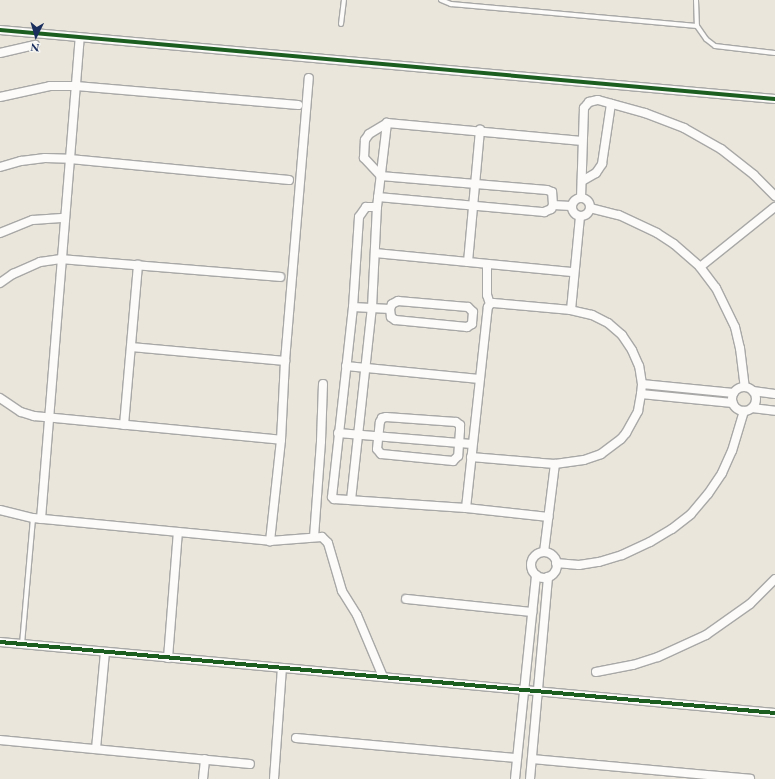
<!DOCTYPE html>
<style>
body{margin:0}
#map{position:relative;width:775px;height:779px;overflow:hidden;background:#ebe6db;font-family:"EB Garamond",serif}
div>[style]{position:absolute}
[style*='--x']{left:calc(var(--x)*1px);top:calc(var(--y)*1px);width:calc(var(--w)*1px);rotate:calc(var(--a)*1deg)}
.roads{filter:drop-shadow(1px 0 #a8a8a7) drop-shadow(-1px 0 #a8a8a7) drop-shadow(0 1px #a8a8a7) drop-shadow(0 -1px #a8a8a7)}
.service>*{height:4px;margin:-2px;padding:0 2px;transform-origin:2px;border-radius:2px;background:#fcfbfa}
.minor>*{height:8px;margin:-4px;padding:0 4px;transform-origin:4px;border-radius:4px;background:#fcfbfa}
.minor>.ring{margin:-4px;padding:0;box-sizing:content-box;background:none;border:8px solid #fcfbfa;border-radius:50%}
.cycleway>*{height:4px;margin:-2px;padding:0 2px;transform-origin:2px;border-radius:2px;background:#1b5e20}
span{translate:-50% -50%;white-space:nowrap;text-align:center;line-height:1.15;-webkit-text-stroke:3.5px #f6f6f2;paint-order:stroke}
.north{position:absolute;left:16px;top:16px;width:40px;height:40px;-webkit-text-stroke:3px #f6f6f2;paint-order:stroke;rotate:185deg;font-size:11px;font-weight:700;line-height:16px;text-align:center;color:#1b2f5e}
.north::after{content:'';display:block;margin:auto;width:14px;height:18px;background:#1b2f5e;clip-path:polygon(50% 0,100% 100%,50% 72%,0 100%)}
</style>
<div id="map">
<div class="roads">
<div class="service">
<div style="--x:441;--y:0;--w:11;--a:22"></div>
<div style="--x:451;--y:4;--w:247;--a:5.1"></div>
<div style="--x:696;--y:0;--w:26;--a:88"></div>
<div style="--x:697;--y:26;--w:16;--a:55"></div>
<div style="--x:706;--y:39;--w:11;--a:38"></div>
<div style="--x:715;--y:46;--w:60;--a:6.7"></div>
<div style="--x:341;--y:24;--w:24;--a:-83"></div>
<div style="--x:22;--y:644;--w:126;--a:-85"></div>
</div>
<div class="minor">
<div style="--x:0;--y:30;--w:778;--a:5.09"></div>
<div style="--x:0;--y:53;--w:36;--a:-13"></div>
<div style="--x:0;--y:97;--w:51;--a:-12.4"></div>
<div style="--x:50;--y:86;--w:26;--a:0"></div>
<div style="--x:76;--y:86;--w:223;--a:4.9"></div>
<div style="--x:0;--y:167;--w:22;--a:-16"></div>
<div style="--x:21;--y:161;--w:24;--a:-7"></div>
<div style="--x:45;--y:158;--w:25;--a:2"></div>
<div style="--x:70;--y:159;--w:220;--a:5.5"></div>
<div style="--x:582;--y:181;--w:16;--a:-30"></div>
<div style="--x:596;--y:173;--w:11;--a:-56"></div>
<div style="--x:602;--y:164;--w:61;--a:-81.5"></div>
<div style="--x:378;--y:197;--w:167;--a:5.2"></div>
<div style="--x:544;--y:212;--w:8;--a:-23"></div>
<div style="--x:551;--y:209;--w:4;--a:-63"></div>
<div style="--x:553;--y:205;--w:13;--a:-94"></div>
<div style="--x:552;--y:192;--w:5;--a:-158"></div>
<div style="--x:547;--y:190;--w:167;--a:-175.2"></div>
<div style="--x:381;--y:176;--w:25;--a:-133"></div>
<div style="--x:364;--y:158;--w:18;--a:-87"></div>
<div style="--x:365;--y:140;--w:7;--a:-56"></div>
<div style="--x:369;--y:134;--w:21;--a:-31"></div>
<div style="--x:387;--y:123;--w:196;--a:5.3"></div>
<div class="ring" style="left:572px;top:198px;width:10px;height:10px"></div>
<div style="--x:581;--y:198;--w:90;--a:-88.1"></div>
<div style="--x:584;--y:108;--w:8;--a:-50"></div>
<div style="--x:589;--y:102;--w:9;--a:-13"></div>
<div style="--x:598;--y:100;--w:49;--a:15.5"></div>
<div style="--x:645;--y:113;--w:42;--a:21"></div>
<div style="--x:684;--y:128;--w:43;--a:29.6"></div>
<div style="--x:721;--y:149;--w:42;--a:38.2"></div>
<div style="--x:754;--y:175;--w:30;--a:45"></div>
<div style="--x:553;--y:205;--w:18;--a:3"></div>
<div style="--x:377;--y:207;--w:11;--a:180"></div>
<div style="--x:366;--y:207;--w:12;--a:125"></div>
<div style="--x:359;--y:217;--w:90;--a:93.8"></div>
<div style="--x:353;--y:307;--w:191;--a:96.3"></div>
<div style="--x:332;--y:497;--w:3;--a:45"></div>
<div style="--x:334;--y:499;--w:132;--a:3.9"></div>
<div style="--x:466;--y:508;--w:83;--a:6.2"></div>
<div style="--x:590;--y:208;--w:30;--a:14"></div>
<div style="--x:619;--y:215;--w:42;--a:25.3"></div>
<div style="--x:657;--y:233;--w:20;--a:33"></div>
<div style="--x:674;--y:244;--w:35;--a:41"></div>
<div style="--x:700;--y:267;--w:26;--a:53"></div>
<div style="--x:716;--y:288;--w:43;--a:64"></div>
<div style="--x:735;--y:327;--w:22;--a:77"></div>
<div style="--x:740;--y:348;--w:39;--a:83"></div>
<div style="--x:0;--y:233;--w:35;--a:-22"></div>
<div style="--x:33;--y:220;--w:32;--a:-4"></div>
<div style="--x:375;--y:253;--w:200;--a:5.5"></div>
<div style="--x:468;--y:262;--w:133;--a:-84.8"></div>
<div style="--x:700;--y:267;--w:96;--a:-38.7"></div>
<div style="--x:0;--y:283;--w:16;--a:-35"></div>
<div style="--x:13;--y:274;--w:30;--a:-24"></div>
<div style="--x:40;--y:262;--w:21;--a:-8"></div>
<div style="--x:61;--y:259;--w:220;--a:4.7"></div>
<div style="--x:398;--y:301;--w:70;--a:4.9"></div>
<div style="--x:468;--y:307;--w:7;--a:45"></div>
<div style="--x:473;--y:312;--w:12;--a:95"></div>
<div style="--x:472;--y:324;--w:6;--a:149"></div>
<div style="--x:467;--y:327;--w:72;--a:-174.4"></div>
<div style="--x:395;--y:320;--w:5;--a:-143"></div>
<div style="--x:391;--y:317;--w:8;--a:-97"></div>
<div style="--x:390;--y:309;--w:5;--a:-68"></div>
<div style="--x:392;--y:304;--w:7;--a:-27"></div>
<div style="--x:353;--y:307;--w:37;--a:3"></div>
<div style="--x:571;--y:310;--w:94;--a:-84.5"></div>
<div style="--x:131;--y:347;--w:155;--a:5.2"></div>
<div style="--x:285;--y:361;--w:79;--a:92.9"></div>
<div style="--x:281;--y:440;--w:102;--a:96.2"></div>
<div style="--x:285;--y:361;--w:284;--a:-85.2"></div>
<div style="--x:346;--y:366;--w:134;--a:5.6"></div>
<div style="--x:642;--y:384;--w:92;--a:5.6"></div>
<div class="ring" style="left:732px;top:387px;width:16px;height:16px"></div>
<div style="--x:753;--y:391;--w:22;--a:8"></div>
<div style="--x:641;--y:394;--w:92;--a:5.6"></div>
<div style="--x:0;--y:398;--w:25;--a:34"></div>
<div style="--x:21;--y:412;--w:14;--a:17"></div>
<div style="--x:34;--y:416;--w:248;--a:5.5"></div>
<div style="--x:752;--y:408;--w:23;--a:7"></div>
<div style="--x:386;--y:417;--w:70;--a:4.1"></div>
<div style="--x:456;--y:422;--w:5;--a:37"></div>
<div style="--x:460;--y:425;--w:5;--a:90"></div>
<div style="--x:460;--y:430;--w:26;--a:94"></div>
<div style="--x:458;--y:456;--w:7;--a:135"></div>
<div style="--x:453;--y:461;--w:72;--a:-174.4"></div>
<div style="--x:381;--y:454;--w:6;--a:-129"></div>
<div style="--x:377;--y:449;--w:27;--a:-84"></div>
<div style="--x:380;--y:422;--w:4;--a:-63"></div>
<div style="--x:382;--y:418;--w:4;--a:-14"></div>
<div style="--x:124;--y:425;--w:161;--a:-85"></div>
<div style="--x:338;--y:433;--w:134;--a:4.7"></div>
<div style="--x:471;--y:457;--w:84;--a:4.8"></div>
<div style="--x:555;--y:464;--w:29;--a:-8"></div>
<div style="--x:584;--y:460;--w:18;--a:-19"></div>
<div style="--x:601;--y:454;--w:25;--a:-37"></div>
<div style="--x:621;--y:439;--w:8;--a:-50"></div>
<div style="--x:626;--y:433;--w:25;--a:-61"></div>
<div style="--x:638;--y:411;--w:17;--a:-80"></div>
<div style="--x:641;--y:394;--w:10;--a:-84"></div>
<div style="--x:642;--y:384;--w:18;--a:-99"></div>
<div style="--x:639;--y:366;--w:17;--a:-114"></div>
<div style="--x:632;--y:350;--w:18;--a:-124"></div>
<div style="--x:622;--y:335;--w:18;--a:-139"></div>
<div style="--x:608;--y:323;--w:18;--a:-153"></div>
<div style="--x:592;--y:315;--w:22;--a:-167"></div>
<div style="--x:571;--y:310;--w:78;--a:-174.9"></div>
<div style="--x:493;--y:303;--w:3;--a:162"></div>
<div style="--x:351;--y:500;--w:193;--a:-83.8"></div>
<div style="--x:372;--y:308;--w:101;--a:-87.2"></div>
<div style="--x:377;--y:207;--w:85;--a:-83.2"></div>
<div style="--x:466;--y:508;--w:202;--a:-83.8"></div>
<div style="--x:488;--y:307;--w:4;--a:-56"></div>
<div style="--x:490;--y:304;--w:9;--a:-108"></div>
<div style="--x:487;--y:295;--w:31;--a:-90"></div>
<div style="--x:0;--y:510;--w:34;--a:14"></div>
<div style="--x:33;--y:518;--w:238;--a:5.5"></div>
<div style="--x:270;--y:541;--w:52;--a:-4.4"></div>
<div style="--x:322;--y:537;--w:8;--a:45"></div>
<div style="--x:328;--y:543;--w:50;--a:73.7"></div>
<div style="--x:342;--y:591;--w:28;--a:58"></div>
<div style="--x:357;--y:615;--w:67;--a:67.2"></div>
<div style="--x:41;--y:519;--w:483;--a:-85.4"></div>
<div style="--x:314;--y:537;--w:96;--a:-85.8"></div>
<div style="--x:321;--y:441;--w:57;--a:-88"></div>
<div style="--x:544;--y:552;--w:89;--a:-82.9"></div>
<div class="ring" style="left:531px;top:552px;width:18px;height:18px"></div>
<div style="--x:556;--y:563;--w:23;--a:5"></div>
<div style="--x:579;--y:565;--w:20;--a:-9"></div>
<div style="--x:599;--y:562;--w:24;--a:-17"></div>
<div style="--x:622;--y:555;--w:31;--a:-25"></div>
<div style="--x:650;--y:542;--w:26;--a:-31"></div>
<div style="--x:672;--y:529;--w:24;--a:-38"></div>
<div style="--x:691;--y:514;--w:26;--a:-50"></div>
<div style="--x:708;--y:494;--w:25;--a:-56"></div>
<div style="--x:722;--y:473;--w:24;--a:-66"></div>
<div style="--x:732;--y:451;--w:42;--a:-73.3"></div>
<div style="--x:406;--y:599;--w:127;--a:5.9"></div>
<div style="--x:0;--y:642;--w:778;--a:5.23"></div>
<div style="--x:168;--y:658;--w:126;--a:-85.5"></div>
<div style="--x:596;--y:672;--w:38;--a:-11"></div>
<div style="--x:633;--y:665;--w:26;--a:-18"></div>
<div style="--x:658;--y:657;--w:53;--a:-24.6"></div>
<div style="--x:706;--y:635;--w:54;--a:-35.2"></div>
<div style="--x:750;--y:604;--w:35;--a:-45"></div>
<div style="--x:296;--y:738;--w:222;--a:5.2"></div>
<div style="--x:0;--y:740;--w:251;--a:5.5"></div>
<div style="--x:96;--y:749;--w:97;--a:-84.7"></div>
<div style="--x:532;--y:759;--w:219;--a:5.2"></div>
<div style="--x:203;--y:779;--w:20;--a:-84"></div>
<div style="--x:274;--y:779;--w:111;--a:-85.9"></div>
<div style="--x:515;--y:779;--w:205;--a:-84.1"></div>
<div style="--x:530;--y:779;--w:203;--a:-84.9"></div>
</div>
</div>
<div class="cycleway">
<div style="--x:0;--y:30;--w:778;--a:5.09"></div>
<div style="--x:0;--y:642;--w:778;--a:5.23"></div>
</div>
<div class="north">N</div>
</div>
